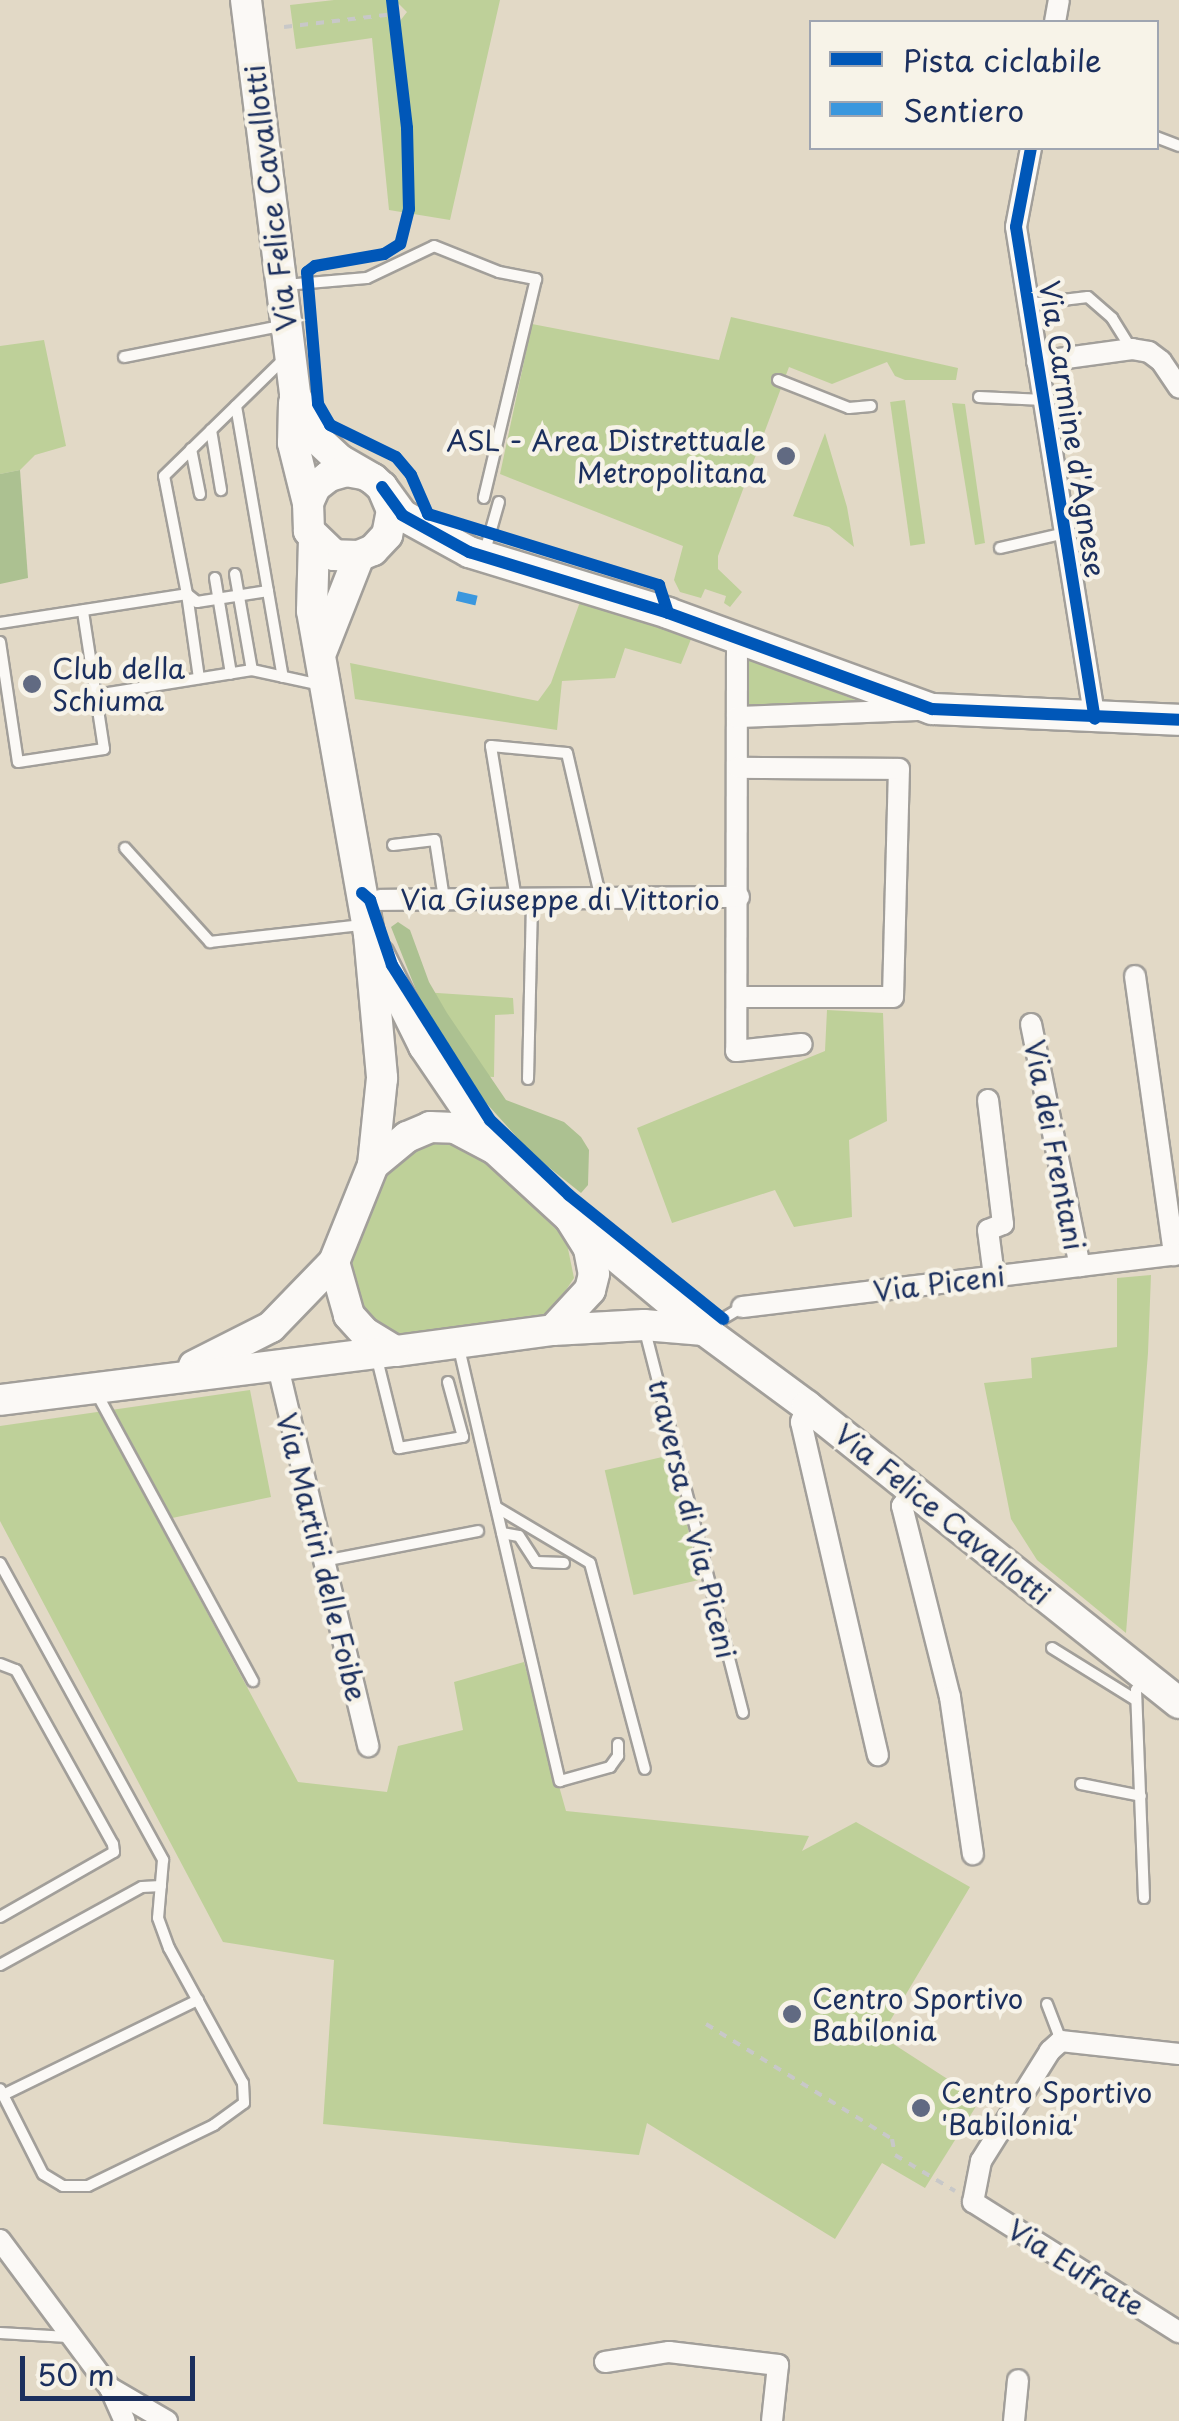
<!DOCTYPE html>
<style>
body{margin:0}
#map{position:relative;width:1179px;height:2421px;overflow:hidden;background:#e2d9c6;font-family:"Playpen Sans",sans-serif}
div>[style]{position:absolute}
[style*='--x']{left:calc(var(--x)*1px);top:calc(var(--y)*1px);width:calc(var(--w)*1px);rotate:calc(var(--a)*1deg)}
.green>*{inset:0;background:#bed099;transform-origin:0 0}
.forest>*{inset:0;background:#acc191}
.path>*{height:4px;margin-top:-2px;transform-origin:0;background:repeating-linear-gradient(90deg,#c8c8c8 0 8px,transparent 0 16px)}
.roads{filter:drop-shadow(2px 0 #a29f9a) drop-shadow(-2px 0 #a29f9a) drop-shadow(0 2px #a29f9a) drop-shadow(0 -2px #a29f9a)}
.lane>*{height:10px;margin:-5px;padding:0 5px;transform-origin:5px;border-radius:5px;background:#fbf9f6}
.street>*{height:20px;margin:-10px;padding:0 10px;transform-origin:10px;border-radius:10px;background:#fbf9f6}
.secondary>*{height:30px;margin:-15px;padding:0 15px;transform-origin:15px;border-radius:15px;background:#fbf9f6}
.quiet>*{height:10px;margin-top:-5px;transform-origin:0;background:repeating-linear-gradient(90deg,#3a97de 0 20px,transparent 0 30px)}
.cycleway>*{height:12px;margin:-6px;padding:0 6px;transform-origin:6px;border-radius:6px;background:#0057b8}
.dots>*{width:28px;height:28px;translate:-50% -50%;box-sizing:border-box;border:5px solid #f7f3e8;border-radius:50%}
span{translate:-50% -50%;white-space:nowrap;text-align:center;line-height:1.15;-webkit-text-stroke:9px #f7f3e8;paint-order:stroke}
.street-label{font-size:28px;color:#1b2f5e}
.poi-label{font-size:28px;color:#1b2f5e}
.right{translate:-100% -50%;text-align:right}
.left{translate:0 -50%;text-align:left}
.legend{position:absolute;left:809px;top:20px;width:350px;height:130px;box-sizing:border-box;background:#f7f3e8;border:2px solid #9fa5b1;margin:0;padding:12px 18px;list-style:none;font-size:30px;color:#1b2f5e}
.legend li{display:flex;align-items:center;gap:20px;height:50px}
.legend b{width:50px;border:2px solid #9fa5b1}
.scale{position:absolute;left:20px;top:2356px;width:175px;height:45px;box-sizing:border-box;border:5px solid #1b2f5e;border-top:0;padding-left:12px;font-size:30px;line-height:35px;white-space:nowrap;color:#1b2f5e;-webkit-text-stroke:8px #f7f3e8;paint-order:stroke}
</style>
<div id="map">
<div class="green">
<div style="clip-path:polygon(334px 0,392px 0,396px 26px,407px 12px,395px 0,500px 0,450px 220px,389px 210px,372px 38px,296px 49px,290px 5px)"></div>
<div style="clip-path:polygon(731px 317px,958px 368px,956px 380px,905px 380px,895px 376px,887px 362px,832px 384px,789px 367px,718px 556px,718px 569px,742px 592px,730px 607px,724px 603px,726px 596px,705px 589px,701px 598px,680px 592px,674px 580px,683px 546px,500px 474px,532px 324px,719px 360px)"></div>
<div style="clip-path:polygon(44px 340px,66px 446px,35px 455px,20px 470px,0 474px,0 346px)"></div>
<div style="left:905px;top:400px;width:145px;height:15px;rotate:82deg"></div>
<div style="clip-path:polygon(952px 403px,965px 404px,985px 543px,975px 545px)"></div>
<div style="clip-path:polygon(825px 433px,847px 507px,854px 547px,829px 527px,793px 516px)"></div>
<div style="clip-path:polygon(581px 599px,691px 639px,681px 664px,625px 648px,615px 678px,562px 681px,557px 730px,355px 699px,350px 663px,538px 701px,551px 683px)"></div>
<div style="clip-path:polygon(743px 656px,871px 706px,742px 711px)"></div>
<div style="clip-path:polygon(422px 992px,513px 998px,514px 1014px,495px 1015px,494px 1077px,475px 1076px)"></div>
<div style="clip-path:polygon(827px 1010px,883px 1013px,887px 1121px,849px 1140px,852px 1217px,794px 1227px,775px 1190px,672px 1223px,637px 1128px,825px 1051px)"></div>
<div style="clip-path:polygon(431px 1142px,457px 1144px,483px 1158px,566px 1239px,574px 1278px,554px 1308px,544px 1315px,400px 1334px,381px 1327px,364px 1309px,352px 1278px,353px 1250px,385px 1174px,407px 1153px)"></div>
<div style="clip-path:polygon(1151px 1275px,1148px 1353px,1126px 1633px,1037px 1560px,1011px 1519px,984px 1383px,1032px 1378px,1031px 1358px,1117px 1347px,1117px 1278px)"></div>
<div style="clip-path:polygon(250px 1390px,271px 1497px,158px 1521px,298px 1782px,387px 1792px,398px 1746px,463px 1730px,454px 1682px,524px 1662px,566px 1811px,809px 1836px,802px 1851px,856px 1822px,970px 1887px,881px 2036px,980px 2100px,925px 2188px,882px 2163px,835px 2239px,647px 2123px,639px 2155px,323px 2124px,334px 1960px,223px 1942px,0 1521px,0 1426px)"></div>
<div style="left:671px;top:1455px;width:128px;height:68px;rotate:77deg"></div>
</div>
<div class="forest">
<div style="clip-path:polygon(20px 470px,28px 578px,0 584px,0 474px)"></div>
<div style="clip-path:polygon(398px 922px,410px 930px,429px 982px,447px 1013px,506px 1100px,564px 1122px,581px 1137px,589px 1150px,588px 1185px,581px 1193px,531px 1153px,471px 1086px,420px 1000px,391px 927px)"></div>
</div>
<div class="path">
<div style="--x:284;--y:27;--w:111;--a:-6.7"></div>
<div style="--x:706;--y:2024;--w:219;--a:31.7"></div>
<div style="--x:892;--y:2139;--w:16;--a:79"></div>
<div style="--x:895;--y:2155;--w:70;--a:31"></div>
</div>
<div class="roads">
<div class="lane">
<div style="--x:1156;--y:137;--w:25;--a:21"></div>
<div style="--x:285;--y:285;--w:82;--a:-4.9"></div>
<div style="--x:367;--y:278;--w:74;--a:-25.5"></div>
<div style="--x:434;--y:246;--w:70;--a:21.8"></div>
<div style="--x:499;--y:272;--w:38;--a:11"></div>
<div style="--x:536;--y:279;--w:225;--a:103.4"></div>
<div style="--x:1029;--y:304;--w:59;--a:-6.8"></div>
<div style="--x:1088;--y:297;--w:32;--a:41"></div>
<div style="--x:1112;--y:318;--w:36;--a:58"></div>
<div style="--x:124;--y:357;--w:164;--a:-11.2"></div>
<div style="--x:778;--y:380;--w:76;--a:21.5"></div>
<div style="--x:849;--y:408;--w:22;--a:-5"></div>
<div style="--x:979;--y:397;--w:65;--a:2.6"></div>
<div style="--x:236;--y:406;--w:275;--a:80.2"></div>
<div style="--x:211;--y:430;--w:61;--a:80.5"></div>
<div style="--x:191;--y:449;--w:46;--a:78.7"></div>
<div style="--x:1000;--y:548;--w:67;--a:-13"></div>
<div style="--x:485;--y:551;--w:51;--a:-74.1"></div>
<div style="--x:235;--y:574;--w:97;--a:80"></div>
<div style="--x:215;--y:578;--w:97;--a:80.5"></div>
<div style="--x:268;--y:591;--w:72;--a:171.2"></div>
<div style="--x:197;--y:602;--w:13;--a:-141"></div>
<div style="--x:187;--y:594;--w:120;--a:-101"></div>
<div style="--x:164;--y:476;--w:169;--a:-44.3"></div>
<div style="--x:0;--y:623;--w:189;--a:-8.8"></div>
<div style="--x:187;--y:594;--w:85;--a:81.9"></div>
<div style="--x:0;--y:642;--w:121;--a:81.5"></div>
<div style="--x:18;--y:762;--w:87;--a:-8.6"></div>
<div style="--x:104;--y:749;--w:140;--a:-98.7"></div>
<div style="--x:96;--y:695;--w:158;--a:-9.1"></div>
<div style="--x:252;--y:670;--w:71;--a:12.3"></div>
<div style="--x:393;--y:845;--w:42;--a:-6.8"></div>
<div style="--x:435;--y:840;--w:60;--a:81.3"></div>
<div style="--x:125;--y:848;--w:127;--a:47.9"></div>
<div style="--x:210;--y:942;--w:153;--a:-6.4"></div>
<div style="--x:516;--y:899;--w:155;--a:-99.3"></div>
<div style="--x:491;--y:746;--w:76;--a:5.3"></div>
<div style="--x:567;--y:753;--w:150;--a:76.9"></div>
<div style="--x:528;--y:1079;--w:180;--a:-88.7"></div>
<div style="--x:709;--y:1327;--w:39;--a:-31"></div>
<div style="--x:645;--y:1331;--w:394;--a:75.6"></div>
<div style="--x:458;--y:1344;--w:449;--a:76.9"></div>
<div style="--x:560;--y:1781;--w:52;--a:-15.6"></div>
<div style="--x:610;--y:1767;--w:14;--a:-54"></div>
<div style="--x:618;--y:1756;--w:12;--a:-90"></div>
<div style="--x:376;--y:1355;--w:96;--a:76.1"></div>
<div style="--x:399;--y:1448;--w:65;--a:-9.8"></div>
<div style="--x:463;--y:1437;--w:57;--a:-105.3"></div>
<div style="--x:96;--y:1392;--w:329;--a:61.5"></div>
<div style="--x:496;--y:1507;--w:109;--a:30.8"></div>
<div style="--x:590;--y:1563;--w:213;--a:75.1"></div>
<div style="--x:502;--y:1533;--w:17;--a:10"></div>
<div style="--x:519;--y:1536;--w:31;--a:57"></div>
<div style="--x:536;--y:1562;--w:28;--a:2"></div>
<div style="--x:324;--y:1561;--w:157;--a:-11"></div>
<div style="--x:0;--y:1563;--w:339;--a:61.2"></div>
<div style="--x:163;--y:1860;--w:58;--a:94.9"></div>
<div style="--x:158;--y:1918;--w:32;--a:70"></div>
<div style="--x:169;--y:1948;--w:154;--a:61.3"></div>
<div style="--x:243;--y:2083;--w:20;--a:87"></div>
<div style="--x:244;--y:2103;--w:37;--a:144"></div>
<div style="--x:214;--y:2125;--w:140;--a:154.2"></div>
<div style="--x:88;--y:2186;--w:25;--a:180"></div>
<div style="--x:63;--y:2186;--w:23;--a:-149"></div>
<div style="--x:43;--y:2174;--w:95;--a:-116.8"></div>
<div style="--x:1052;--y:1648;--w:99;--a:31.8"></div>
<div style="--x:0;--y:1664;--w:17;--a:21"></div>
<div style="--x:16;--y:1670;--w:199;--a:60.9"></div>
<div style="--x:113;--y:1844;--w:8;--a:83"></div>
<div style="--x:114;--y:1852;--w:131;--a:150.3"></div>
<div style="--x:1081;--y:1784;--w:61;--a:11.3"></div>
<div style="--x:1144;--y:1898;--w:208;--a:-92.2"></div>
<div style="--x:1136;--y:1690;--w:16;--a:-50"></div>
<div style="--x:0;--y:1965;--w:162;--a:-28.8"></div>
<div style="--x:142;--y:1887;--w:19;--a:-3"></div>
<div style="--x:1047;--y:2004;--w:40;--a:69"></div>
<div style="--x:3;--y:2095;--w:217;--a:-26"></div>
<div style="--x:0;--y:2333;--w:68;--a:3.4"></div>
</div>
<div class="street">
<div style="--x:1055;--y:22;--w:22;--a:-80"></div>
<div style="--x:1031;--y:148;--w:80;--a:100.8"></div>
<div style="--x:1016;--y:227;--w:498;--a:80.9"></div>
<div style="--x:1037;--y:362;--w:96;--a:-7.8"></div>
<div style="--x:1132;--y:349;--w:17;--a:10"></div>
<div style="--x:1149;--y:352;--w:15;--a:37"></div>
<div style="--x:1161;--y:361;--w:32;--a:56"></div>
<div style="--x:737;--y:639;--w:412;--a:90.1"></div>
<div style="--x:736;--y:1051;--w:66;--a:-6.1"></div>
<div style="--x:737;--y:717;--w:183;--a:-2.2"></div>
<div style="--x:380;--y:900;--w:359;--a:-0.5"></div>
<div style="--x:1135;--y:976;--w:282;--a:82"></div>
<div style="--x:737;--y:997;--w:156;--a:0"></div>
<div style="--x:893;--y:997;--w:228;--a:-88.5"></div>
<div style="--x:899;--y:769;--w:161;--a:-179.6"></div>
<div style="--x:1031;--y:1024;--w:247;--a:78.6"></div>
<div style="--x:988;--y:1100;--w:125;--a:83.1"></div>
<div style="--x:1003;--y:1224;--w:16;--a:158"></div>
<div style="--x:988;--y:1230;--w:46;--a:82.6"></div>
<div style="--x:742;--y:1307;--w:440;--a:-6.9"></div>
<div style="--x:278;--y:1367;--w:390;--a:76.6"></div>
<div style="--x:807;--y:1406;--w:17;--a:111"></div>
<div style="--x:801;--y:1422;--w:342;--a:77"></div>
<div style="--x:914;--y:1490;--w:20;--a:127"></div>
<div style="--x:902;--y:1506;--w:197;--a:75.9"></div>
<div style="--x:950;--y:1697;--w:159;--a:81.7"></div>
<div style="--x:1179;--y:2054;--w:119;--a:-173.7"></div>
<div style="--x:1061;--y:2041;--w:15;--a:138"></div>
<div style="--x:1050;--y:2051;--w:130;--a:122.1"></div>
<div style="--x:981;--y:2161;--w:42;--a:101"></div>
<div style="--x:973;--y:2202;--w:244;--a:32.3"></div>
<div style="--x:0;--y:2240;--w:184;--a:53.4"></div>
<div style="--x:110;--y:2388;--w:36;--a:66"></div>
<div style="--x:605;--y:2362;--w:65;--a:-8.9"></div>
<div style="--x:669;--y:2352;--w:110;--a:6.8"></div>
<div style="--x:778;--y:2365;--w:56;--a:96.1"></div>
<div style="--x:110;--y:2388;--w:66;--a:30.1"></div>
<div style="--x:1014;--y:2421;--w:41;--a:-84.4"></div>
</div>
<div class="secondary">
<div style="--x:246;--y:0;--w:398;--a:82.9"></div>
<div style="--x:295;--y:395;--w:44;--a:65.8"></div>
<div style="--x:313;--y:435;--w:37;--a:43"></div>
<div style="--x:340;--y:460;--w:38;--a:30"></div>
<div style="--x:373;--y:479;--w:12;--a:42"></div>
<div style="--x:382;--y:487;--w:25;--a:67"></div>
<div style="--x:392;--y:510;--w:25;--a:101"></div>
<div style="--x:387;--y:535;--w:21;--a:133"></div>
<div style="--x:373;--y:550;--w:15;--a:157"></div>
<div style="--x:359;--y:556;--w:25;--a:-178"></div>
<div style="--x:334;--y:555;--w:35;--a:-136"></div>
<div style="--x:309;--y:531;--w:28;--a:-92"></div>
<div style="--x:308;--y:503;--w:17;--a:-66"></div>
<div style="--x:315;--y:487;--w:18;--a:-38"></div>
<div style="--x:329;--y:476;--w:18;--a:-16"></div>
<div style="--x:346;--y:471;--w:17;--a:10"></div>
<div style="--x:294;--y:403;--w:40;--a:91.4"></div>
<div style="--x:293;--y:443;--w:62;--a:76"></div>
<div style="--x:382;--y:487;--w:34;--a:54"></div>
<div style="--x:402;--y:515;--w:77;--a:28.9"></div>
<div style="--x:469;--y:552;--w:208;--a:17"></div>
<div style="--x:668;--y:613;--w:281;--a:20"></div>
<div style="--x:932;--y:709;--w:247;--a:2.5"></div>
<div style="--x:314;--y:539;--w:72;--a:91.6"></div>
<div style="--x:312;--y:611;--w:328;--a:80"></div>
<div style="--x:369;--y:934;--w:145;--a:84.8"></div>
<div style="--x:382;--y:1078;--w:87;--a:95.9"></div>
<div style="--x:322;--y:650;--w:101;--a:-68.5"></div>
<div style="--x:379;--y:955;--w:102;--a:63.7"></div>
<div style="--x:424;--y:1046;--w:117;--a:55.8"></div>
<div style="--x:430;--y:1127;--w:25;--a:2"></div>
<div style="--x:455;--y:1128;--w:45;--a:27.7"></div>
<div style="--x:495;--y:1149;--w:102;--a:42.6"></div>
<div style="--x:570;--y:1218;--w:36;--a:58"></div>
<div style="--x:589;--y:1249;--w:25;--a:79"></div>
<div style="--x:594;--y:1274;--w:16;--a:104"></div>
<div style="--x:590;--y:1290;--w:54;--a:132.8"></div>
<div style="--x:553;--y:1330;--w:159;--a:172.4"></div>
<div style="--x:395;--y:1351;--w:35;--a:-149"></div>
<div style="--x:365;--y:1333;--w:24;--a:-132"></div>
<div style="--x:349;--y:1315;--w:55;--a:-105.8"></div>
<div style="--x:334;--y:1262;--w:105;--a:-68.1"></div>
<div style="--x:373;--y:1165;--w:44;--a:-39.5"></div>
<div style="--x:407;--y:1137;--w:25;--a:-23"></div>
<div style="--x:570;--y:1218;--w:175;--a:39.9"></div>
<div style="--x:704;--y:1330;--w:128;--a:36.4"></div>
<div style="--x:807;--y:1406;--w:476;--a:38.6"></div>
<div style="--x:553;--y:1330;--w:91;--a:-3.1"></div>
<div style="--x:644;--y:1325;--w:60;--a:4.8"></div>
<div style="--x:194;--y:1366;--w:86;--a:-26.9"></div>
<div style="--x:271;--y:1327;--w:91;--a:-45.9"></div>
<div style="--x:0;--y:1400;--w:398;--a:-7.1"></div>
</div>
</div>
<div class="quiet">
<div style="--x:457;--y:596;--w:28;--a:13"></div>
</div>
<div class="cycleway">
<div style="--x:392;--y:0;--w:129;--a:83.3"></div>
<div style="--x:407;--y:128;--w:81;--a:88.6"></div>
<div style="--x:409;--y:209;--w:36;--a:104"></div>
<div style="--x:400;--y:244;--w:19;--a:148"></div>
<div style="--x:384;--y:254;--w:70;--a:170.1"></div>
<div style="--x:315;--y:266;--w:10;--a:143"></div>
<div style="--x:307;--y:272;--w:132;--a:85.2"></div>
<div style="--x:318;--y:404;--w:24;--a:60"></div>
<div style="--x:330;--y:425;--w:73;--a:25.9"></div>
<div style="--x:396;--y:457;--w:23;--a:50"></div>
<div style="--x:411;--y:475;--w:43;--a:66.4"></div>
<div style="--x:428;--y:514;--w:242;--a:17.1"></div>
<div style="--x:659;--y:585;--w:29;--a:72"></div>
<div style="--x:1031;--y:148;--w:80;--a:100.8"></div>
<div style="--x:1016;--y:227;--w:498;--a:80.9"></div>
<div style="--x:382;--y:487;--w:34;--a:54"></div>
<div style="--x:402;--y:515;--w:77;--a:28.9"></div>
<div style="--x:469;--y:552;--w:208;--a:17"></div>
<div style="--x:668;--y:613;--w:281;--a:20"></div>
<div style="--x:932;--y:709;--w:247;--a:2.5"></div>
<div style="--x:362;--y:893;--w:11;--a:41"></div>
<div style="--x:370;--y:900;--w:69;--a:71.3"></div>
<div style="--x:392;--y:965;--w:183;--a:57.7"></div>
<div style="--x:490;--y:1120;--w:109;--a:43.5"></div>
<div style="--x:569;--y:1195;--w:198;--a:38.8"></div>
</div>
<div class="dots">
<div style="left:786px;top:456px;background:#616a82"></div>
<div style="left:32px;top:684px;background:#616a82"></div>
<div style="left:792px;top:2014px;background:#616a82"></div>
<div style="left:921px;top:2108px;background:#616a82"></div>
</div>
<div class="street-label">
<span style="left:270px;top:198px;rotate:-97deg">Via Felice Cavallotti</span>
<span style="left:1073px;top:429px;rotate:81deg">Via Carmine d'Agnese</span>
<span style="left:560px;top:899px">Via Giuseppe di Vittorio</span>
<span style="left:1055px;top:1145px;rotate:79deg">Via dei Frentani</span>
<span style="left:939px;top:1283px;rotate:-7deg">Via Piceni</span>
<span style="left:943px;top:1514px;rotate:39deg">Via Felice Cavallotti</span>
<span style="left:693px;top:1519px;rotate:76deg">traversa di Via Piceni</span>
<span style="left:322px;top:1557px;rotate:76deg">Via Martiri delle Foibe</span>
<span style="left:1076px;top:2267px;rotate:32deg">Via Eufrate</span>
</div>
<div class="poi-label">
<span class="right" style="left:766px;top:456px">ASL - Area Distrettuale<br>Metropolitana</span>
<span class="left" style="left:52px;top:684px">Club della<br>Schiuma</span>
<span class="left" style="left:812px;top:2014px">Centro Sportivo<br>Babilonia</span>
<span class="left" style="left:941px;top:2108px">Centro Sportivo<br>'Babilonia'</span>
</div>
<ul class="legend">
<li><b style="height:12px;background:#0057b8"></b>Pista ciclabile</li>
<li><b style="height:12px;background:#3a97de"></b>Sentiero</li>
</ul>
<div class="scale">50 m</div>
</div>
